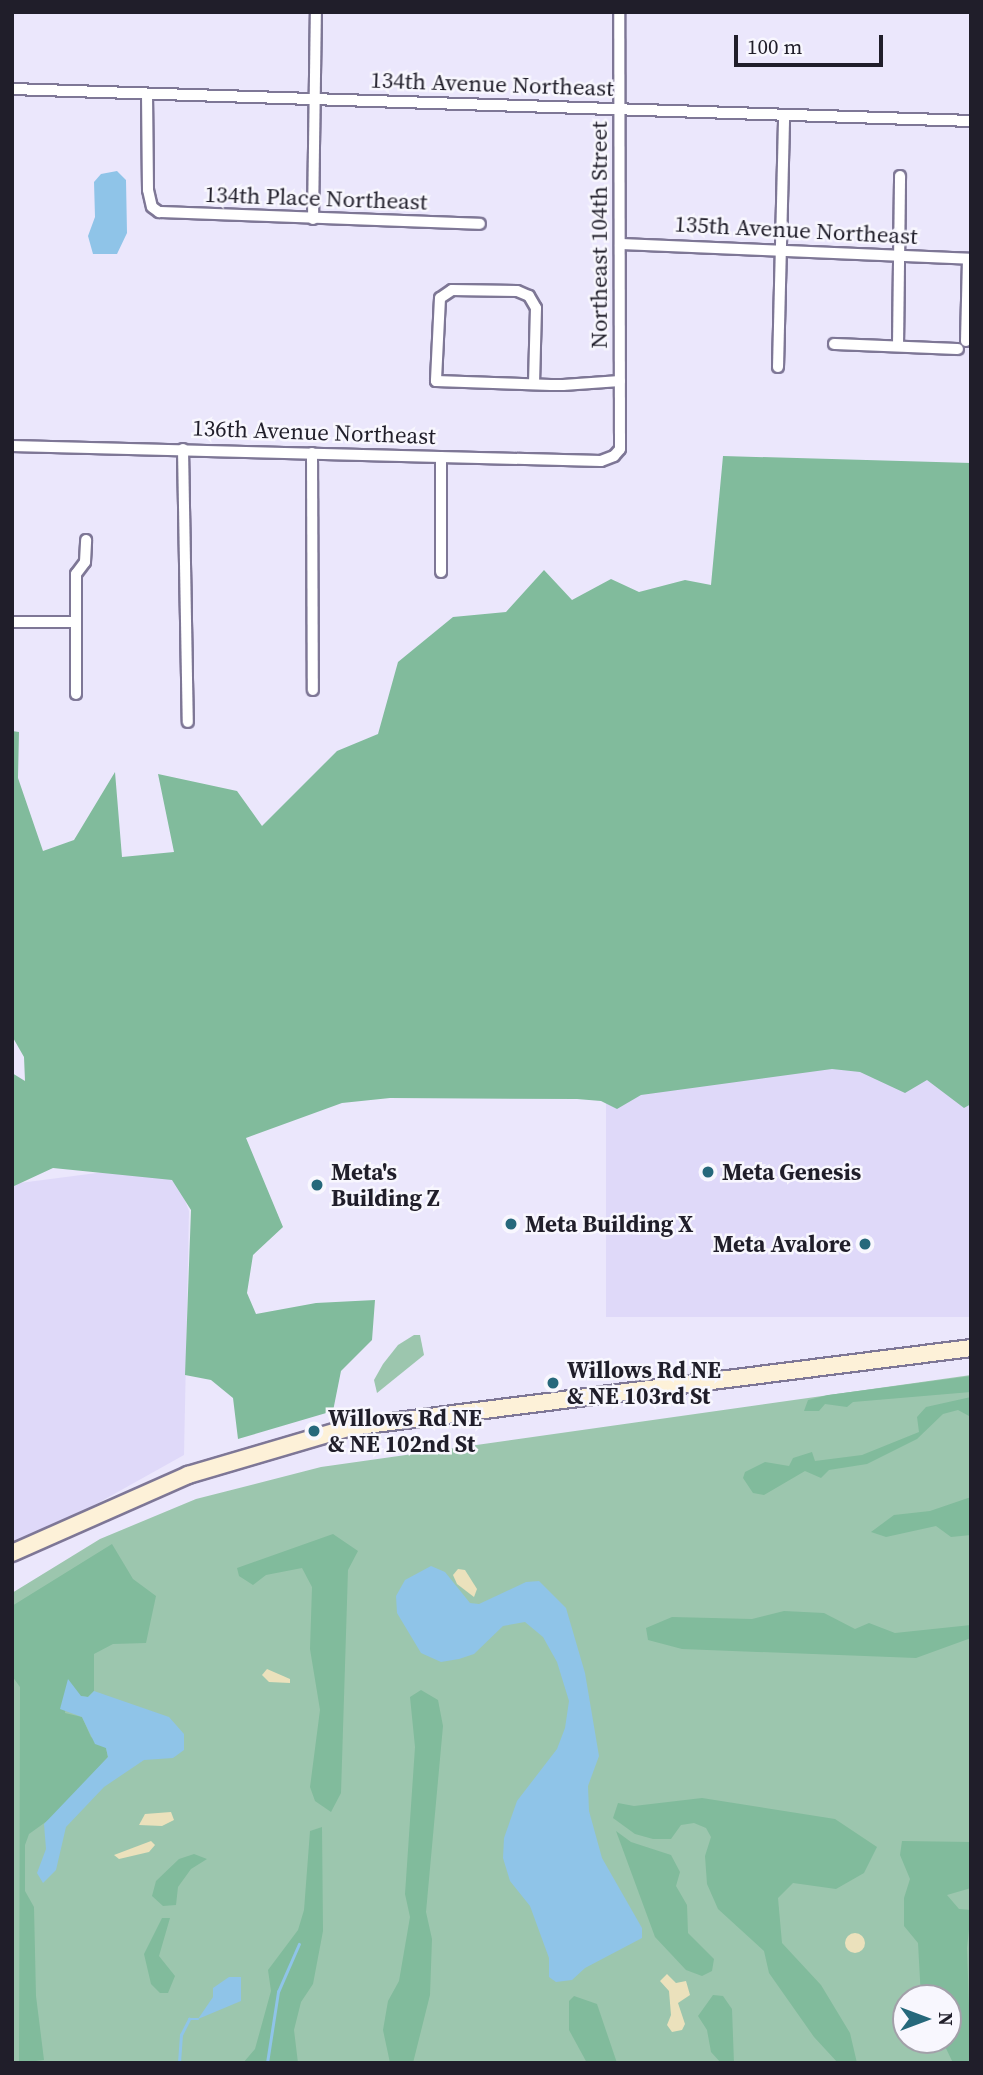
<!DOCTYPE html>
<style>
body{margin:0}
#map{position:relative;width:983px;height:2075px;overflow:hidden;background:#ebe7fc;font-family:"Source Serif 4",serif}
div>[style]{position:absolute}
[style*='--x']{left:calc(var(--x)*1px);top:calc(var(--y)*1px);width:calc(var(--w)*1px);rotate:calc(var(--a)*1deg)}
.built>*{inset:0;background:#dfd9f9;transform-origin:0 0}
.green>*{inset:0;background:#9cc6ae}
.forest>*{inset:0;background:#81bb9c}
.sand>*{inset:0;background:#ebe1bc}
.round{border-radius:50%}
.water>*{inset:0;background:#8fc4e8}
.stream>*{height:2.5px;margin:-1.25px;padding:0 1.25px;transform-origin:1.25px;border-radius:1.25px;background:#8fc4e8}
.roads{filter:drop-shadow(2px 0 #7e7796) drop-shadow(-2px 0 #7e7796) drop-shadow(0 2px #7e7796) drop-shadow(0 -2px #7e7796)}
.street>*{height:10px;margin:-5px;padding:0 5px;transform-origin:5px;border-radius:5px;background:#fff}
.secondary>*{height:16px;margin:-8px;padding:0 8px;transform-origin:8px;border-radius:8px;background:#fdf1d8}
.dots>*{width:19px;height:19px;translate:-50% -50%;box-sizing:border-box;border:4px solid #f8f7fe;border-radius:50%}
span{translate:-50% -50%;white-space:nowrap;text-align:center;line-height:1.15;-webkit-text-stroke:5px #f8f7fe;paint-order:stroke}
.street-label{font-size:23px;color:#201e2a}
.poi-label{font-size:23px;color:#201e2a;font-weight:700}
.left{translate:0 -50%;text-align:left}
.right{translate:-100% -50%;text-align:right}
.frame{position:absolute;inset:0;border:14px solid #201e2a;pointer-events:none}
.north{position:absolute;left:892px;top:1984px;width:70px;height:70px;box-sizing:border-box;background:#f8f7fe;border:2px solid #a2a0a9;border-radius:50%;rotate:90deg;font-size:19px;font-weight:700;line-height:28px;text-align:center;color:#201e2a}
.north::after{content:'';display:block;margin:auto;width:24px;height:32px;background:#26687b;clip-path:polygon(50% 0,100% 100%,50% 72%,0 100%)}
.scale{position:absolute;left:734px;top:35px;width:149px;height:32px;box-sizing:border-box;border:4px solid #201e2a;border-top:0;padding-left:9px;font-size:21px;line-height:24px;white-space:nowrap;color:#201e2a;-webkit-text-stroke:5px #f8f7fe;paint-order:stroke}
</style>
<div id="map">
<div class="built">
<div style="left:971px;top:1065px;width:252px;height:365px;rotate:90deg"></div>
<div style="clip-path:polygon(135px 1168px,176px 1176px,189px 1211px,184px 1455px,12px 1551px,12px 1184px)"></div>
</div>
<div class="green">
<div style="clip-path:polygon(414px 1335px,420px 1335px,424px 1355px,377px 1393px,374px 1380px,383px 1364px,398px 1345px)"></div>
<div style="clip-path:polygon(evenodd,971px 1375px,971px 2063px,12px 2063px,12px 1593px,100px 1539px,196px 1499px,321px 1467px,971px 1375px,906px 1998px,948px 1998px,948px 2040px,906px 2040px,906px 1998px)"></div>
</div>
<div class="forest">
<div style="clip-path:polygon(723px 456px,971px 463px,971px 1104px,964px 1108px,927px 1080px,905px 1093px,860px 1072px,832px 1069px,641px 1095px,617px 1109px,601px 1101px,577px 1099px,390px 1098px,342px 1103px,246px 1138px,283px 1227px,253px 1255px,247px 1293px,256px 1314px,316px 1303px,375px 1300px,372px 1340px,341px 1371px,333px 1411px,238px 1439px,233px 1398px,211px 1380px,185px 1375px,191px 1210px,172px 1180px,53px 1168px,12px 1187px,12px 1073px,25px 1081px,24px 1057px,12px 1036px,12px 731px,19px 732px,18px 778px,43px 851px,74px 840px,115px 772px,122px 857px,174px 852px,158px 774px,237px 791px,262px 826px,337px 751px,378px 734px,398px 662px,453px 617px,506px 612px,544px 570px,572px 600px,611px 579px,639px 592px,685px 580px,711px 585px)"></div>
<div style="clip-path:polygon(971px 1376px,971px 1392px,853px 1402px,847px 1407px,825px 1404px,819px 1411px,804px 1411px,808px 1400px,828px 1395px)"></div>
<div style="clip-path:polygon(971px 1397px,969px 1416px,958px 1410px,943px 1414px,917px 1439px,867px 1464px,829px 1470px,821px 1478px,805px 1471px,764px 1495px,753px 1493px,743px 1478px,745px 1472px,765px 1462px,789px 1466px,793px 1458px,812px 1452px,815px 1461px,862px 1455px,919px 1432px,917px 1417px,926px 1407px)"></div>
<div style="clip-path:polygon(971px 1497px,971px 1535px,951px 1537px,936px 1526px,886px 1537px,871px 1532px,894px 1515px,930px 1511px)"></div>
<div style="clip-path:polygon(333px 1534px,358px 1551px,348px 1570px,341px 1793px,331px 1812px,315px 1801px,310px 1787px,320px 1710px,310px 1649px,312px 1587px,302px 1568px,266px 1575px,253px 1585px,239px 1576px,237px 1568px)"></div>
<div style="clip-path:polygon(112px 1544px,133px 1579px,156px 1596px,146px 1643px,113px 1644px,94px 1654px,94px 1691px,88px 1697px,80px 1696px,68px 1680px,65px 1713px,82px 1717px,91px 1737px,106px 1748px,108px 1757px,54px 1816px,29px 1834px,25px 1845px,25px 1891px,34px 1907px,36px 1996px,44px 2060px,19px 2063px,20px 1687px,12px 1676px,12px 1606px)"></div>
<div style="clip-path:polygon(784px 1611px,824px 1613px,855px 1629px,869px 1623px,895px 1633px,971px 1625px,971px 1638px,916px 1658px,682px 1649px,648px 1640px,646px 1628px,672px 1617px,752px 1619px)"></div>
<div style="clip-path:polygon(421px 1690px,438px 1700px,443px 1726px,426px 1912px,432px 1939px,430px 1995px,413px 2063px,390px 2063px,383px 2030px,388px 2001px,399px 1981px,410px 1917px,405px 1894px,415px 1747px,410px 1697px)"></div>
<div style="clip-path:polygon(702px 1798px,835px 1819px,877px 1847px,864px 1873px,836px 1889px,793px 1883px,778px 1898px,782px 1943px,821px 1985px,850px 2033px,857px 2063px,838px 2063px,814px 2037px,769px 1973px,764px 1951px,718px 1909px,707px 1884px,705px 1856px,711px 1837px,706px 1828px,694px 1823px,681px 1825px,671px 1839px,653px 1839px,635px 1834px,613px 1818px,618px 1803px,634px 1806px)"></div>
<div style="clip-path:polygon(322px 1827px,323px 1931px,313px 1984px,301px 2002px,294px 2030px,298px 2063px,243px 2063px,255px 2049px,271px 1991px,268px 1970px,298px 1930px,304px 1910px,310px 1831px)"></div>
<div style="clip-path:polygon(616px 1831px,631px 1842px,671px 1855px,680px 1872px,676px 1886px,687px 1905px,688px 1933px,714px 1959px,712px 1971px,702px 1976px,686px 1970px,655px 1937px)"></div>
<div style="clip-path:polygon(902px 1841px,971px 1842px,971px 1888px,947px 1895px,959px 1909px,971px 1910px,967px 1948px,971px 2063px,953px 2063px,942px 2040px,948px 2040px,948px 1998px,921px 1998px,918px 1943px,904px 1926px,904px 1898px,910px 1879px,900px 1855px)"></div>
<div style="clip-path:polygon(194px 1854px,207px 1859px,191px 1869px,178px 1887px,176px 1905px,163px 1906px,152px 1896px,156px 1881px,179px 1859px)"></div>
<div style="clip-path:polygon(162px 1918px,170px 1918px,159px 1956px,175px 1976px,168px 1993px,160px 1993px,151px 1984px,144px 1954px)"></div>
<div style="clip-path:polygon(713px 1995px,723px 1996px,732px 2009px,734px 2063px,721px 2063px,711px 2052px,707px 2030px,698px 2016px)"></div>
<div style="clip-path:polygon(574px 1996px,597px 2004px,617px 2063px,587px 2063px,569px 2030px,569px 2001px)"></div>
</div>
<div class="sand">
<div style="clip-path:polygon(458px 1569px,465px 1570px,477px 1589px,474px 1597px,457px 1584px,453px 1575px)"></div>
<div style="clip-path:polygon(267px 1669px,290px 1679px,290px 1683px,269px 1682px,262px 1675px)"></div>
<div style="clip-path:polygon(171px 1812px,174px 1820px,162px 1826px,139px 1825px,145px 1814px)"></div>
<div style="clip-path:polygon(151px 1841px,155px 1845px,149px 1852px,119px 1859px,114px 1855px)"></div>
<div class="round" style="left:845px;top:1933px;width:20px;height:20px"></div>
<div style="clip-path:polygon(667px 1974px,676px 1983px,686px 1981px,690px 1995px,678px 2003px,685px 2024px,682px 2030px,672px 2032px,667px 2025px,671px 2015px,669px 1991px,660px 1981px)"></div>
</div>
<div class="water">
<div style="clip-path:polygon(117px 171px,126px 180px,127px 233px,117px 254px,93px 254px,88px 236px,95px 217px,94px 182px,101px 174px)"></div>
<div class="round" style="left:361px;top:1189px;width:16px;height:16px"></div>
<div style="clip-path:polygon(431px 1566px,445px 1572px,470px 1603px,479px 1604px,526px 1582px,539px 1581px,566px 1608px,585px 1673px,599px 1756px,588px 1786px,589px 1811px,602px 1858px,642px 1928px,642px 1938px,585px 1968px,572px 1980px,556px 1982px,549px 1977px,549px 1958px,530px 1906px,510px 1881px,503px 1858px,504px 1838px,517px 1801px,557px 1749px,565px 1728px,569px 1701px,557px 1662px,543px 1637px,525px 1622px,503px 1626px,474px 1654px,459px 1659px,441px 1662px,421px 1653px,397px 1613px,396px 1596px,405px 1580px)"></div>
<div style="clip-path:polygon(68px 1679px,81px 1696px,88px 1697px,94px 1691px,169px 1717px,184px 1734px,184px 1750px,173px 1758px,144px 1760px,104px 1787px,66px 1827px,56px 1870px,43px 1883px,37px 1873px,46px 1849px,44px 1824px,108px 1757px,106px 1748px,95px 1744px,82px 1717px,60px 1709px)"></div>
<div style="clip-path:polygon(229px 1977px,241px 1977px,241px 2001px,198px 2019px,213px 1997px,213px 1988px)"></div>
</div>
<div class="stream">
<div style="--x:179;--y:2063;--w:28;--a:-86"></div>
<div style="--x:181;--y:2035;--w:18;--a:-63"></div>
<div style="--x:189;--y:2019;--w:9;--a:0"></div>
<div style="--x:267;--y:2063;--w:72;--a:-81.2"></div>
<div style="--x:278;--y:1992;--w:52;--a:-66.4"></div>
</div>
<div class="roads">
<div class="street">
<div style="--x:12;--y:89;--w:960;--a:1.91"></div>
<div style="--x:147;--y:94;--w:96;--a:89.4"></div>
<div style="--x:148;--y:190;--w:17;--a:77"></div>
<div style="--x:152;--y:207;--w:9;--a:36"></div>
<div style="--x:159;--y:212;--w:321;--a:2.1"></div>
<div style="--x:313;--y:219;--w:207;--a:-89.2"></div>
<div style="--x:620;--y:244;--w:351;--a:2.4"></div>
<div style="--x:966;--y:341;--w:82;--a:-88.6"></div>
<div style="--x:834;--y:344;--w:124;--a:2.3"></div>
<div style="--x:898;--y:345;--w:169;--a:-89.3"></div>
<div style="--x:778;--y:367;--w:251;--a:-88.6"></div>
<div style="--x:534;--y:384;--w:76;--a:-88.5"></div>
<div style="--x:536;--y:308;--w:14;--a:-120"></div>
<div style="--x:529;--y:296;--w:13;--a:-157"></div>
<div style="--x:517;--y:291;--w:65;--a:-179.1"></div>
<div style="--x:452;--y:290;--w:14;--a:146"></div>
<div style="--x:440;--y:298;--w:83;--a:92.8"></div>
<div style="--x:436;--y:381;--w:115;--a:2"></div>
<div style="--x:551;--y:385;--w:12;--a:0"></div>
<div style="--x:563;--y:385;--w:57;--a:-4"></div>
<div style="--x:12;--y:446;--w:589;--a:1.46"></div>
<div style="--x:601;--y:461;--w:14;--a:-21"></div>
<div style="--x:614;--y:456;--w:9;--a:-49"></div>
<div style="--x:620;--y:449;--w:437;--a:-90.1"></div>
<div style="--x:183;--y:449;--w:273;--a:89"></div>
<div style="--x:312;--y:453;--w:237;--a:89.8"></div>
<div style="--x:441;--y:457;--w:115;--a:90"></div>
<div style="--x:12;--y:622;--w:63;--a:0"></div>
<div style="--x:76;--y:694;--w:120;--a:-90"></div>
<div style="--x:76;--y:574;--w:15;--a:-53"></div>
<div style="--x:85;--y:562;--w:22;--a:-87"></div>
</div>
<div class="secondary">
<div style="--x:12;--y:1553;--w:193;--a:-23.9"></div>
<div style="--x:188;--y:1475;--w:170;--a:-16.4"></div>
<div style="--x:351;--y:1427;--w:625;--a:-7.26"></div>
</div>
</div>
<div class="dots">
<div style="left:708px;top:1172px;background:#26687b"></div>
<div style="left:317px;top:1185px;background:#26687b"></div>
<div style="left:511px;top:1224px;background:#26687b"></div>
<div style="left:865px;top:1244px;background:#26687b"></div>
<div style="left:553px;top:1383px;background:#26687b"></div>
<div style="left:314px;top:1431px;background:#26687b"></div>
</div>
<div class="street-label">
<span style="left:492px;top:84px;rotate:2deg">134th Avenue Northeast</span>
<span style="left:316px;top:198px;rotate:2deg">134th Place Northeast</span>
<span style="left:796px;top:230px;rotate:3deg">135th Avenue Northeast</span>
<span style="left:599px;top:235px;rotate:-90deg">Northeast 104th Street</span>
<span style="left:314px;top:432px;rotate:2deg">136th Avenue Northeast</span>
</div>
<div class="poi-label">
<span class="left" style="left:331px;top:1185px">Meta's<br>Building Z</span>
<span class="left" style="left:722px;top:1172px">Meta Genesis</span>
<span class="left" style="left:525px;top:1224px">Meta Building X</span>
<span class="right" style="left:851px;top:1244px">Meta Avalore</span>
<span class="left" style="left:567px;top:1383px">Willows Rd NE<br>&amp; NE 103rd St</span>
<span class="left" style="left:328px;top:1431px">Willows Rd NE<br>&amp; NE 102nd St</span>
</div>
<div class="frame"></div>
<div class="north">N</div>
<div class="scale">100 m</div>
</div>
